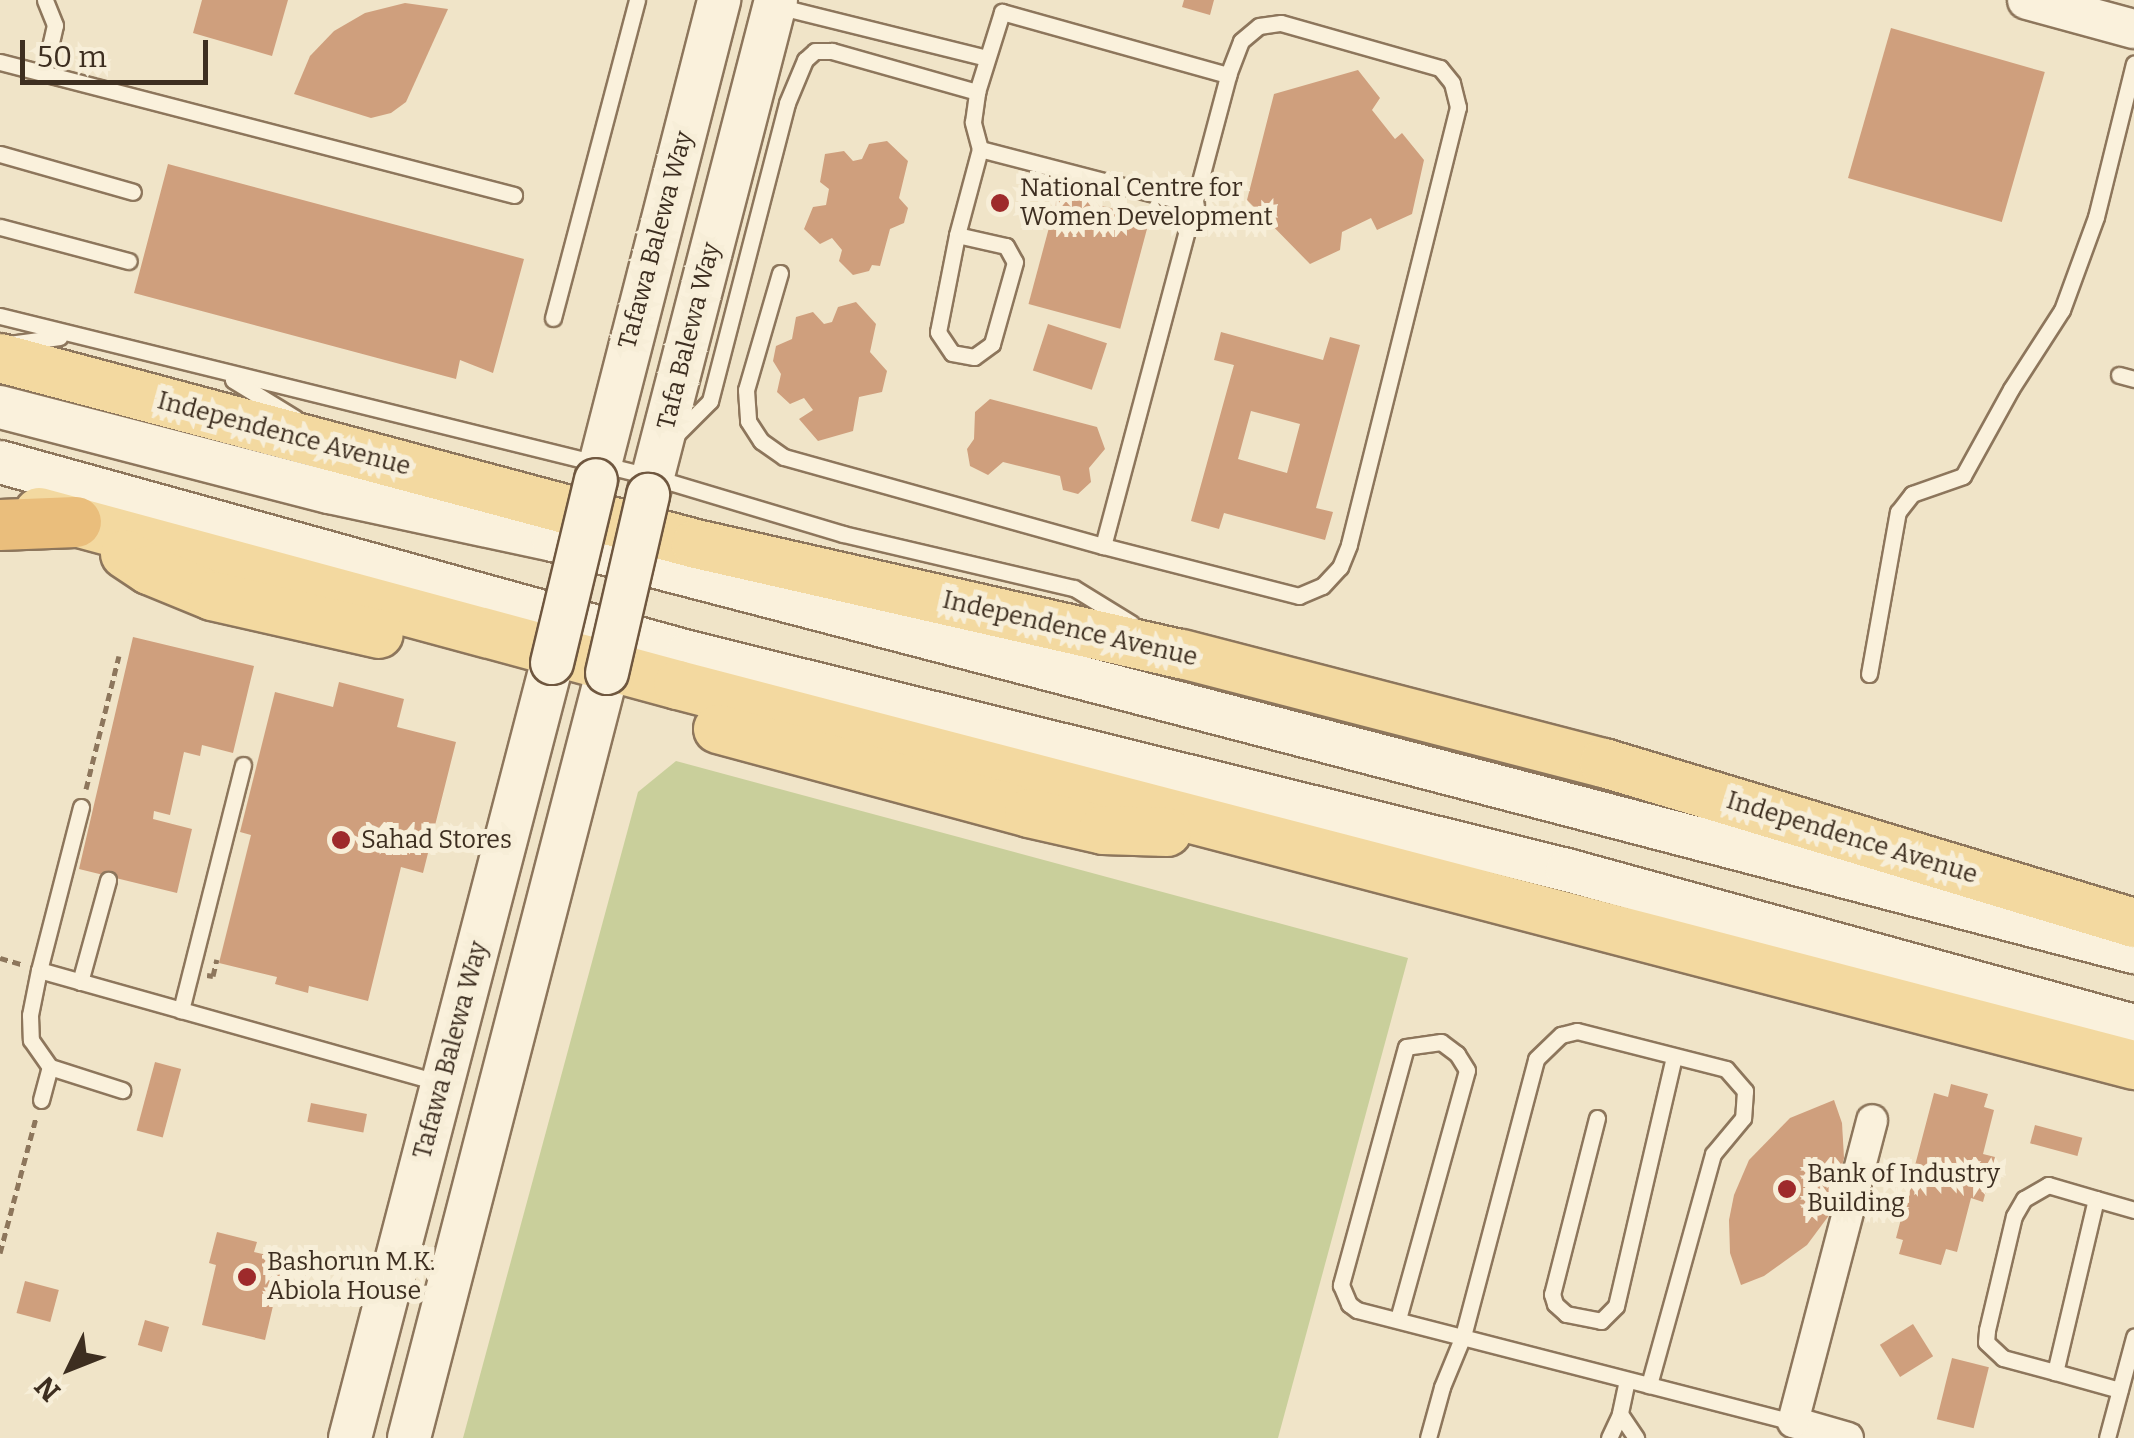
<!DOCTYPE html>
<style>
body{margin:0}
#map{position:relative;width:2134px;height:1438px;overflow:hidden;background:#f0e4c8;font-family:Bitter,serif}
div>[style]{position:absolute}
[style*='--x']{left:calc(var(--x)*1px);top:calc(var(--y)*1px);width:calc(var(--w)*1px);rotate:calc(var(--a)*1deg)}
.green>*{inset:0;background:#c9cf9b}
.building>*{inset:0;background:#cf9f7d;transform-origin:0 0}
.path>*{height:5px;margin-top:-2.5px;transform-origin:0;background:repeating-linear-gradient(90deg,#8d765c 0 8px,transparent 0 13px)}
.roads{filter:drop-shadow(2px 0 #8d765c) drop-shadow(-2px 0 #8d765c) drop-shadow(0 2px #8d765c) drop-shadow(0 -2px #8d765c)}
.service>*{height:15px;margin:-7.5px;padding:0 7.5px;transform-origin:7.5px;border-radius:7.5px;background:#faf1dc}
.minor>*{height:30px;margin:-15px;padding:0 15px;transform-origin:15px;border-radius:15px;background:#faf1dc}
.tertiary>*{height:38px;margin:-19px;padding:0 19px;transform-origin:19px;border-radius:19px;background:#faf1dc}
.secondary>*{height:42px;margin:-21px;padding:0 21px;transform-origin:21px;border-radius:21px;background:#faf1dc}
.primary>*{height:48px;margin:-24px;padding:0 24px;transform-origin:24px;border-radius:24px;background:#f3d9a0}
.trunk>*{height:50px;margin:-25px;padding:0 25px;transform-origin:25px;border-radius:25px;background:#eabe7c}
.bridges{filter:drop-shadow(2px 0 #6f573f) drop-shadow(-2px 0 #6f573f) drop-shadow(0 2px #6f573f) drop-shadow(0 -2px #6f573f)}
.secondary-bridge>*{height:42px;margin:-21px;padding:0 21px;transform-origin:21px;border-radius:21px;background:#faf1dc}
.dots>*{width:28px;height:28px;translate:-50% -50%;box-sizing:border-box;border:5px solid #f7eed8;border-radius:50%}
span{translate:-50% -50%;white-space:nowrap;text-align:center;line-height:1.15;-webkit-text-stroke:10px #f7eed8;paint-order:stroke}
.poi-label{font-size:25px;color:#3d2e20}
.left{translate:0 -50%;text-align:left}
.street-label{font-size:25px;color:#3d2e20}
.north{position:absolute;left:20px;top:1318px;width:100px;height:100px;-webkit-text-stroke:8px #f7eed8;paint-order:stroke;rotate:227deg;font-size:28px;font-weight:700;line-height:40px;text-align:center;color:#3d2e20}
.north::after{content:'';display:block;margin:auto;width:35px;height:45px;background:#3d2e20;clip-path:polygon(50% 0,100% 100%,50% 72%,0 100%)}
.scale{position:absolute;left:20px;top:40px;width:188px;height:45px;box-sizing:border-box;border:5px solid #3d2e20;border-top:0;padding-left:12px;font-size:30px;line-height:35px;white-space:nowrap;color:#3d2e20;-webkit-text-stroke:8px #f7eed8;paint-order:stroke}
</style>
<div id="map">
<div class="green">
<div style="clip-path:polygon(676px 761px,1408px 958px,1278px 1438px,463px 1438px,638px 792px)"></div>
</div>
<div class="building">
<div style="clip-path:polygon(202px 0,288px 0,272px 56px,193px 33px)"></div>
<div style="clip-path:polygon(1184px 0,1214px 0,1210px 15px,1182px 7px)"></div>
<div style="clip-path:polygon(405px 3px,448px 9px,406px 102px,391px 113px,371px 118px,294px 94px,310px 56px,334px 31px,365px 13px)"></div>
<div style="left:1891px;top:28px;width:160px;height:156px;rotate:16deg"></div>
<div style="clip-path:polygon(1358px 70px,1380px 98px,1372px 110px,1395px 139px,1402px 133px,1424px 160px,1412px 214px,1377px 230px,1371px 218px,1342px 232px,1340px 250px,1310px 264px,1247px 200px,1274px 94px)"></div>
<div style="clip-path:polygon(887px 141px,908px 161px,899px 198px,908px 208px,904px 223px,890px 229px,880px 266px,872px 265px,869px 271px,853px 275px,839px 261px,842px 250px,832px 238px,820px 244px,804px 229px,813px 207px,826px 205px,829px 189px,820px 182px,825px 154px,844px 151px,853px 161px,862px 159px,869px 144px)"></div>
<div style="clip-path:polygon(168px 164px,524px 259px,493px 373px,460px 360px,456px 379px,134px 293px)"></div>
<div style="left:1058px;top:194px;width:95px;height:114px;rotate:15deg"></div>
<div style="clip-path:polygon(856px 302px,876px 324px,870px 352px,887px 371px,882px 392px,859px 397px,853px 431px,818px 441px,799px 419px,813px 410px,804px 398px,790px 404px,777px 392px,781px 374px,773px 361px,776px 346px,792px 339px,796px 317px,813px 312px,824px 324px,832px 322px,838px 307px)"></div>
<div style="left:1048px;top:324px;width:62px;height:49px;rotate:18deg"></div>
<div style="clip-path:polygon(evenodd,1221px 332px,1323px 360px,1330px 337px,1360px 345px,1316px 508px,1333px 512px,1325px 540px,1224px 513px,1219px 529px,1191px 521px,1234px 365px,1214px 360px,1221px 332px,1251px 411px,1300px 424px,1287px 473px,1238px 459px,1251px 411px)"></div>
<div style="clip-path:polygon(990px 399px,1097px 427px,1105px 449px,1089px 468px,1091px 482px,1078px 494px,1063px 490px,1060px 476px,1003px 462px,988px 475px,970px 466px,967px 449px,974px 439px,975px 412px)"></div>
<div style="clip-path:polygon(133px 637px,254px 666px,233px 753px,202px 745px,200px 756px,184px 752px,170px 815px,154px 811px,153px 819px,192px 829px,177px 893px,79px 869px)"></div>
<div style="clip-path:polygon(339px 682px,404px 699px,397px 727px,456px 742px,423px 873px,401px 867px,368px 1001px,309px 986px,308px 993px,275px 984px,277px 977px,219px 963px,251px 835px,240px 832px,275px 692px,333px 707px)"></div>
<div style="left:155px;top:1062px;width:27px;height:71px;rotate:15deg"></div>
<div style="clip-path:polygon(1951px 1084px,1988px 1094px,1984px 1107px,1994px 1110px,1983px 1154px,1995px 1157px,1983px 1202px,1971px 1198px,1957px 1252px,1946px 1249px,1941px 1265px,1899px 1254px,1903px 1240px,1896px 1238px,1934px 1093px,1948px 1097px)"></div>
<div style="clip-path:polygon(1834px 1100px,1842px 1123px,1844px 1158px,1830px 1214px,1807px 1245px,1764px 1276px,1741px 1285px,1730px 1253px,1729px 1220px,1734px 1195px,1749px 1160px,1790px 1118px)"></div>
<div style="left:311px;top:1103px;width:57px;height:19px;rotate:11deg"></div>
<div style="left:2035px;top:1125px;width:49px;height:19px;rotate:15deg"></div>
<div style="clip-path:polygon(217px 1232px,257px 1242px,254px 1252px,284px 1259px,265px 1340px,202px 1325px,216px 1265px,209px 1263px)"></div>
<div style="left:25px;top:1281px;width:35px;height:33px;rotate:15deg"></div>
<div style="left:145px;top:1320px;width:25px;height:26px;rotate:16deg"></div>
<div style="left:1913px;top:1324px;width:38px;height:39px;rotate:58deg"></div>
<div style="left:1952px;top:1358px;width:38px;height:63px;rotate:14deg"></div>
</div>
<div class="path">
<div style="--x:86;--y:789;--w:137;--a:-76.1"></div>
<div style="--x:0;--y:958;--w:22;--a:16"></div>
<div style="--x:207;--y:975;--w:6;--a:9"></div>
<div style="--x:213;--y:976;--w:17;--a:-77"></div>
<div style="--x:0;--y:1253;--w:140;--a:-75.1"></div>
</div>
<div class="roads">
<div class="service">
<div style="--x:777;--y:6;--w:216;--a:13.9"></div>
<div style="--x:1281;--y:23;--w:165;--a:15.8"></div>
<div style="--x:1440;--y:68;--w:19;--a:51"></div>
<div style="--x:1452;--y:83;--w:25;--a:76"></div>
<div style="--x:1458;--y:107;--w:451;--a:104"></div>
<div style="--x:1349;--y:545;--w:24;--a:112"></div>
<div style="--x:1340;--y:567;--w:26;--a:133"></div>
<div style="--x:1322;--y:586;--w:25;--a:157"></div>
<div style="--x:1299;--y:596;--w:202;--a:-165.7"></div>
<div style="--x:1103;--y:546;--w:487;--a:-75.1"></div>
<div style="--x:1228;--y:75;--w:36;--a:-69"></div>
<div style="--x:1241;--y:41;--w:23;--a:-40"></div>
<div style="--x:1259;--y:26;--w:22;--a:-8"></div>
<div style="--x:0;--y:62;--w:531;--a:14.51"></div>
<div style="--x:44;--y:73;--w:49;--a:-77.1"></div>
<div style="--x:55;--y:25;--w:27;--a:-112"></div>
<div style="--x:980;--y:149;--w:223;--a:14.5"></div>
<div style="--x:0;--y:154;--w:138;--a:15.9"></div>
<div style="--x:0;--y:227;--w:133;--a:14.8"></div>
<div style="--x:957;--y:235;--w:50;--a:12.7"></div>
<div style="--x:1006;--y:246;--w:18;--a:61"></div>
<div style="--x:1015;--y:262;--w:85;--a:105.7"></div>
<div style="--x:992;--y:344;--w:22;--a:144"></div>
<div style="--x:974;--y:357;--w:22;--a:-170"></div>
<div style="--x:952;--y:353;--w:25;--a:-124"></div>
<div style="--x:938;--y:332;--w:99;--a:-78.9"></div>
<div style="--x:957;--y:235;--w:89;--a:-75"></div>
<div style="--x:980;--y:149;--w:28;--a:-105"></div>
<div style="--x:973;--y:122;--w:30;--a:-82"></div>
<div style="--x:977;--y:92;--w:84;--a:-72.6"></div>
<div style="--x:1002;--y:12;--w:235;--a:15.6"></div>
<div style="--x:780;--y:273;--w:122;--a:106.2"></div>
<div style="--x:746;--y:390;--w:31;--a:86"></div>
<div style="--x:748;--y:421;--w:24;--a:57"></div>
<div style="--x:761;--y:441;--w:28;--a:35"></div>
<div style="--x:784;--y:457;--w:331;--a:15.6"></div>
<div style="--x:0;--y:316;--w:673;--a:13.85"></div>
<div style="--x:653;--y:477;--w:198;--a:16.7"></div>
<div style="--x:843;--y:534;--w:237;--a:13.2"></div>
<div style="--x:1074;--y:588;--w:67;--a:31.6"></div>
<div style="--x:553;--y:318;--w:329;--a:-75.2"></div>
<div style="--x:9;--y:344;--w:51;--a:-7.8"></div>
<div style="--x:2119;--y:375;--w:16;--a:15"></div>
<div style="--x:233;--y:380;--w:73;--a:31.5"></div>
<div style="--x:674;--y:437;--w:51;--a:-45"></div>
<div style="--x:710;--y:401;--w:308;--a:-75.5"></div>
<div style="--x:787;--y:103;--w:47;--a:-67.3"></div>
<div style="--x:805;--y:60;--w:13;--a:-42"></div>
<div style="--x:815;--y:51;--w:17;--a:0"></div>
<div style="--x:832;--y:51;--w:151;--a:15.8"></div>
<div style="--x:1869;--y:674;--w:165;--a:-79.9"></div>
<div style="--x:1898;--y:512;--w:23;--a:-52"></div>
<div style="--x:1912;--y:494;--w:54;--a:-19.4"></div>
<div style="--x:1963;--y:476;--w:99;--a:-61.1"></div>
<div style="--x:2011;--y:389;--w:94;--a:-57.2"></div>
<div style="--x:2062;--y:310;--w:99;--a:-69.9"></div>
<div style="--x:2096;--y:217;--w:158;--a:-76.1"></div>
<div style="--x:243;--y:765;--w:253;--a:104.2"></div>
<div style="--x:181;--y:1010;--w:266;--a:15.7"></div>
<div style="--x:81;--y:807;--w:168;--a:104.4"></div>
<div style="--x:39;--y:970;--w:46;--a:101.3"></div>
<div style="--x:30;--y:1015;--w:25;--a:88"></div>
<div style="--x:31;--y:1040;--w:33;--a:55"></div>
<div style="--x:50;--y:1067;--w:76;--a:17.7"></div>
<div style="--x:39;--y:970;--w:148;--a:15.7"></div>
<div style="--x:80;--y:982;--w:106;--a:-74.6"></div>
<div style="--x:41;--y:1100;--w:34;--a:-75"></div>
<div style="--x:1597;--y:1118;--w:182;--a:104.3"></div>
<div style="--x:1552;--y:1294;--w:10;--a:73"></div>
<div style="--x:1555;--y:1304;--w:15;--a:42"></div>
<div style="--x:1566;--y:1314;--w:36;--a:11"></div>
<div style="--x:1601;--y:1321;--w:21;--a:-45"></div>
<div style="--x:1616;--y:1306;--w:256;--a:-76.9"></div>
<div style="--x:2096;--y:1199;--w:178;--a:103.3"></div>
<div style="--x:2055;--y:1372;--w:54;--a:-164.9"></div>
<div style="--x:2003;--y:1358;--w:23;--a:-137"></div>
<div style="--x:1986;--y:1342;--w:12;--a:-85"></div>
<div style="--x:1987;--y:1330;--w:117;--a:-76.7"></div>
<div style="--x:2014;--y:1216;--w:20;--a:-60"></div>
<div style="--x:2024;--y:1199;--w:28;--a:-30"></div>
<div style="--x:2048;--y:1185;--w:50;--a:16.3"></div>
<div style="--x:2096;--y:1199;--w:40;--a:16"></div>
<div style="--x:1398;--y:1319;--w:258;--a:-74.5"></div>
<div style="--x:1467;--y:1070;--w:19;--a:-122"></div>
<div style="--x:1457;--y:1054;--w:20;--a:-143"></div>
<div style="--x:1441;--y:1042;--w:35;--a:172"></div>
<div style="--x:1406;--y:1047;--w:247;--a:105.3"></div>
<div style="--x:1341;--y:1285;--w:21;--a:67"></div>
<div style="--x:1349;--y:1304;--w:10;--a:37"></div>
<div style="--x:1357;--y:1310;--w:450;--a:14.4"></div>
<div style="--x:2055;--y:1372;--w:67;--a:15.5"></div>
<div style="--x:1627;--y:1380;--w:35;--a:102"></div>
<div style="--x:1620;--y:1414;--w:29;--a:56"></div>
<div style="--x:1428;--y:1438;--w:53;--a:-74.6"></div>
<div style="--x:1442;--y:1387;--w:55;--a:-67.6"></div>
<div style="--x:1463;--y:1336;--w:286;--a:-75.2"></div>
<div style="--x:1536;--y:1059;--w:35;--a:-44"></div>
<div style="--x:1561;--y:1035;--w:16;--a:-14"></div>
<div style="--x:1577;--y:1031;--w:154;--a:14.3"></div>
<div style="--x:1726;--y:1069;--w:29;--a:49"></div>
<div style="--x:1745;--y:1091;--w:27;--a:94"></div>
<div style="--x:1743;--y:1118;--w:47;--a:129.8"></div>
<div style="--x:1713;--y:1154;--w:240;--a:105.5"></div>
<div style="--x:1609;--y:1438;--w:26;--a:-65"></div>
<div style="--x:2107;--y:1438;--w:105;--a:-75"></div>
</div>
<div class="minor">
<div style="--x:1848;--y:1438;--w:57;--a:-163.8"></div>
<div style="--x:1793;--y:1422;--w:312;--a:-75.3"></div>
</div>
<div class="tertiary">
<div style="--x:2027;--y:0;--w:111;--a:15.2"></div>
</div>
<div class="secondary">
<div style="--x:0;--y:407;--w:340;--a:14.5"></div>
<div style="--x:329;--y:492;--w:229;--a:12.1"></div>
<div style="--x:553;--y:540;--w:1634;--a:14.61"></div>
<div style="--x:0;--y:462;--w:714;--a:15.44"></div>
<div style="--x:688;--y:652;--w:906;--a:13.93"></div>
<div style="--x:1567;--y:870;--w:588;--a:15.38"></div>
<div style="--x:596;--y:480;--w:496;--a:-75.6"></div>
<div style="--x:648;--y:495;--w:511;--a:-75.5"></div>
<div style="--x:350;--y:1438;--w:801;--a:-75.39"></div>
<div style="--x:409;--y:1438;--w:790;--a:-75.49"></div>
</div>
<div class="primary">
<div style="--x:0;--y:358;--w:720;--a:14.96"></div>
<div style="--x:696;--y:544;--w:498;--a:12.8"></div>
<div style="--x:1182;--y:654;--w:436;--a:14.5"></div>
<div style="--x:1604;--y:763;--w:554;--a:16.8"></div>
<div style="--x:39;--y:512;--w:662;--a:15.15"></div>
<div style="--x:678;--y:685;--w:1505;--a:14.63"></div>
<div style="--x:125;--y:554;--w:29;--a:34"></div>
<div style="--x:149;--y:570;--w:68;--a:22.4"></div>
<div style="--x:212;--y:596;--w:171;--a:12.8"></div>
<div style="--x:718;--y:729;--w:322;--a:15.1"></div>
<div style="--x:1029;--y:813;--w:76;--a:12.9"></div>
<div style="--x:1103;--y:830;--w:64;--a:1.8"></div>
</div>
<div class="trunk">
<div style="--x:0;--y:525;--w:76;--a:-2.3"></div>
</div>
</div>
<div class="bridges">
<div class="secondary-bridge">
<div style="--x:552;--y:663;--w:188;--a:-76.5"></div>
<div style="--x:607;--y:673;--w:183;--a:-77"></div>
</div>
</div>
<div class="dots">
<div style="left:1000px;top:203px;background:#9e2a2b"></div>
<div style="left:341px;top:840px;background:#9e2a2b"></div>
<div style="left:1787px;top:1189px;background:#9e2a2b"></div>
<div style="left:247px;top:1277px;background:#9e2a2b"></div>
</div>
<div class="poi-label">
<span class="left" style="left:1020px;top:203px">National Centre for<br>Women Development</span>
<span class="left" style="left:361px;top:840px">Sahad Stores</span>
<span class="left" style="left:1807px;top:1189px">Bank of Industry<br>Building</span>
<span class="left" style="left:267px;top:1277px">Bashorun M.K.<br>Abiola House</span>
</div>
<div class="street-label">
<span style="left:656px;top:240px;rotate:-75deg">Tafawa Balewa Way</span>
<span style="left:689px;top:336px;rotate:-76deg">Tafa Balewa Way</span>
<span style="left:284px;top:434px;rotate:15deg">Independence Avenue</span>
<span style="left:1070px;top:629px;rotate:13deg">Independence Avenue</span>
<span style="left:1852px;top:838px;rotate:17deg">Independence Avenue</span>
<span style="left:451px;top:1050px;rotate:-75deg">Tafawa Balewa Way</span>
</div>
<div class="north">N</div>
<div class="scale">50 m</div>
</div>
